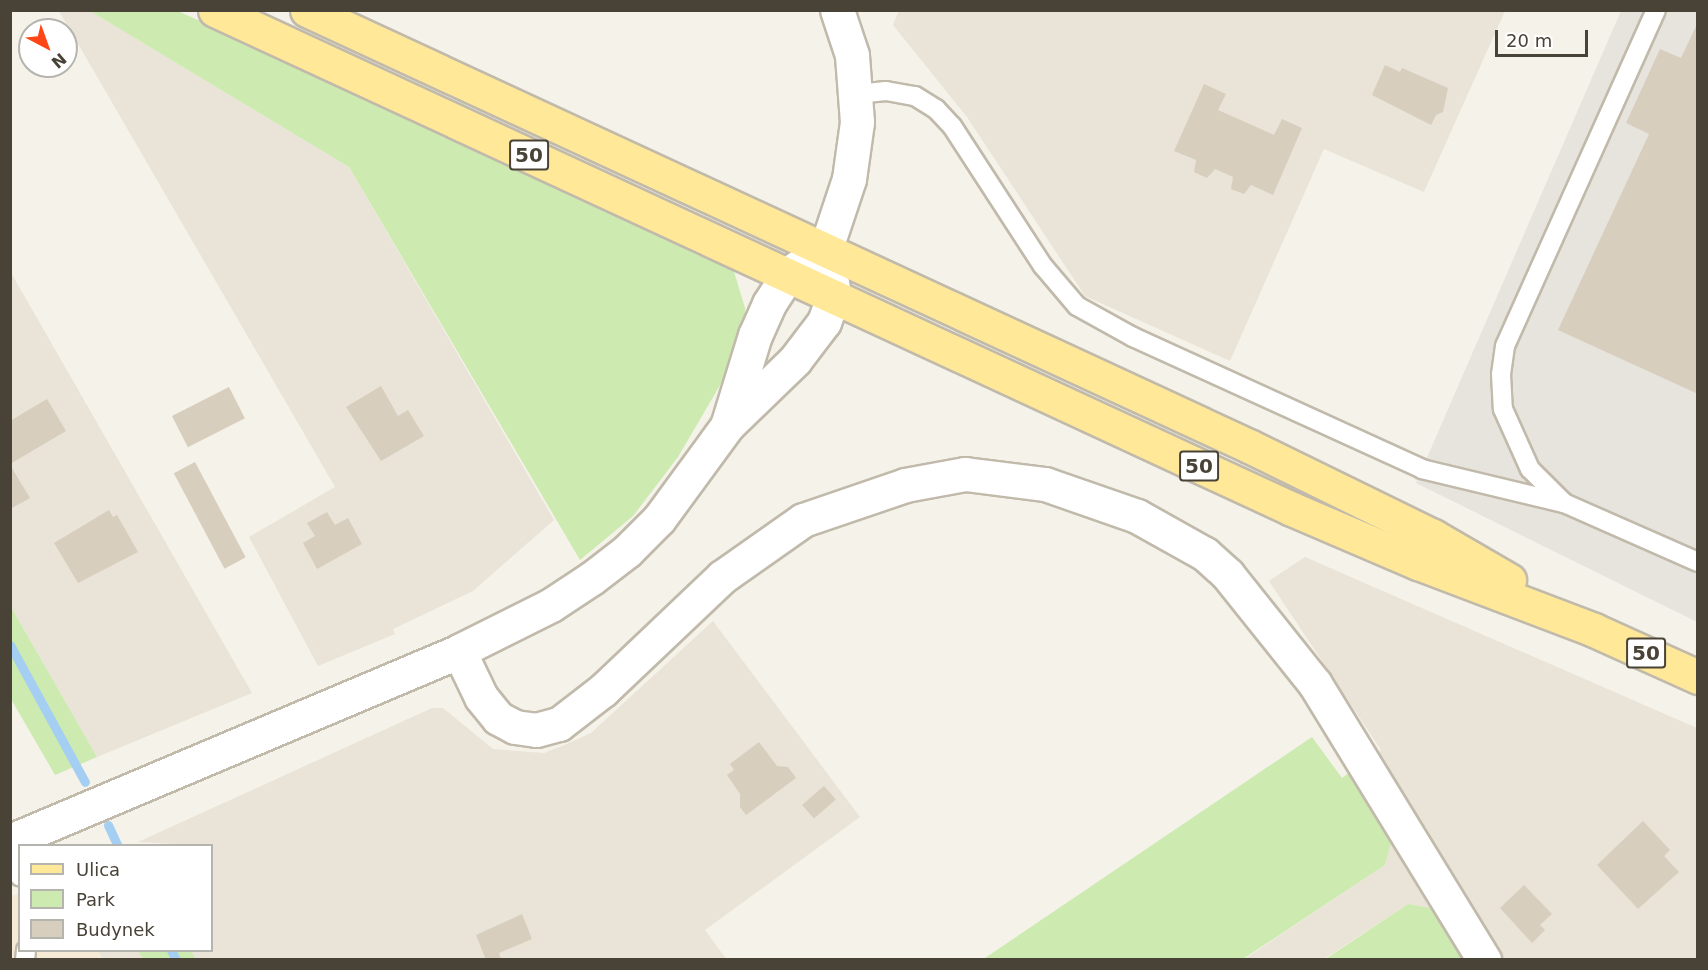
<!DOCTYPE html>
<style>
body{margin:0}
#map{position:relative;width:1708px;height:970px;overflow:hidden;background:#f5f2e9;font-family:"DejaVu Sans",sans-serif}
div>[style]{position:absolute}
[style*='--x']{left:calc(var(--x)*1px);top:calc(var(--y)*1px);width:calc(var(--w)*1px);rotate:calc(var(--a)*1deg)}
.residential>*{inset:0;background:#e9e4d7}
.commercial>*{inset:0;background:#f7ead4}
.industrial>*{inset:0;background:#e7e3dd}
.green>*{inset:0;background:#cdeab1}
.stream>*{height:9px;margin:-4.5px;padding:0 4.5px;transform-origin:4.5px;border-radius:4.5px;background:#a4cef2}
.building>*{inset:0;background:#d7cebe;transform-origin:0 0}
.roads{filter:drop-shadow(2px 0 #c1baab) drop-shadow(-2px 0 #c1baab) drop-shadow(0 2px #c1baab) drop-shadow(0 -2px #c1baab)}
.service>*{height:18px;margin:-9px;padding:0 9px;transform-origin:9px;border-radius:9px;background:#fff}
.minor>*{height:33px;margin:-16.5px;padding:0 16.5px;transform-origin:16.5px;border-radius:16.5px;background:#fff}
.tertiary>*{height:33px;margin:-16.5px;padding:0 16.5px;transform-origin:16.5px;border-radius:16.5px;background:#fff}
.primary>*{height:33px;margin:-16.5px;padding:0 16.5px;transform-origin:16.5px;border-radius:16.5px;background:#ffe898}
span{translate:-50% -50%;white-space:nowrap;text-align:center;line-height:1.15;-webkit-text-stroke:5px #fff;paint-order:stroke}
.shield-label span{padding:2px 4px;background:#fff;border:2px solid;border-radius:4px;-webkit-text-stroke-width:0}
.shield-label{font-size:20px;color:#494337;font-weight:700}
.frame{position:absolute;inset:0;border:12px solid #494337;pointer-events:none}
.legend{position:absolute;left:18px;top:844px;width:195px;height:108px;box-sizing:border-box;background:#fff;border:2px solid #b6b4af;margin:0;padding:8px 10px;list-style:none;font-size:18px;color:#494337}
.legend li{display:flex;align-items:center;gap:12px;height:30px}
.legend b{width:30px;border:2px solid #b6b4af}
.north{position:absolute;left:18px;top:18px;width:60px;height:60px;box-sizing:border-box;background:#fff;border:2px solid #b6b4af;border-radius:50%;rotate:139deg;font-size:16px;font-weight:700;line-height:24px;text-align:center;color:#494337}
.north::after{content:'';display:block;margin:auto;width:21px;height:27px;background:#ff4616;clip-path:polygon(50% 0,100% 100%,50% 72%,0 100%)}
.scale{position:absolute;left:1495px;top:30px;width:93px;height:27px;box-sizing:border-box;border:3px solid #494337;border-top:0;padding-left:8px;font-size:18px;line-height:21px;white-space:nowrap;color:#494337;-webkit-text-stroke:4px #fff;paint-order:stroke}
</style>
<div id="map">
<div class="residential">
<div style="clip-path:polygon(899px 10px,1505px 11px,1424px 192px,1324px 149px,1230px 361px,1085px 296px,967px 117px,893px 25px)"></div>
<div style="clip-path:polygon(59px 11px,90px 11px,349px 167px,554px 520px,473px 591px,393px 629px,395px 634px,318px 666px,249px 537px,335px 487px)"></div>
<div style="clip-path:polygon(10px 271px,252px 693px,97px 757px,11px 607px)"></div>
<div style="clip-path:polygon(1305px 557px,1697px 728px,1697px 959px,1498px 959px,1368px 758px,1381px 750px,1269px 581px)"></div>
<div style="clip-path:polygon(713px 621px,860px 817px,705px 930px,727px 960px,196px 959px,191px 951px,212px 950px,212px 846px,138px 842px,432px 708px,443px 708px,493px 749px,544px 753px,567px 744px,591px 733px)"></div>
<div style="clip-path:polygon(1394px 833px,1441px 910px,1408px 904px,1324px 959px,1243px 960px,1385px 865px)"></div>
<div style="clip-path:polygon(98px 951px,138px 951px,143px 959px,102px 959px)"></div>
</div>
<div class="commercial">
<div style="clip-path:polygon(19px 893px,20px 950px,98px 951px,102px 959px,11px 960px,11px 896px)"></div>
</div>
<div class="industrial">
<div style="clip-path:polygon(1621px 11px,1697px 11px,1697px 622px,1416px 483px)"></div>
</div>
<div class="green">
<div style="clip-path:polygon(90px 11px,178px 11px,732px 265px,745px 308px,744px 332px,723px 380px,678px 457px,633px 516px,580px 560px,349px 167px)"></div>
<div style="clip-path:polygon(11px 607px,97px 757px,55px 775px,11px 699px)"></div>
<div style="clip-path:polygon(1312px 737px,1342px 778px,1355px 768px,1394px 833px,1385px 865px,1243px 959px,982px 960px)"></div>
<div style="clip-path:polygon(1408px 904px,1441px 910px,1474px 960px,1324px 960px)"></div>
<div style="clip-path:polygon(138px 951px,191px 951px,196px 959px,143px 959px)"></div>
</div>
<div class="stream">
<div style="--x:10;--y:645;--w:156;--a:61.3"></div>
<div style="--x:108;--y:825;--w:23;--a:65"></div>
<div style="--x:171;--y:950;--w:11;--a:63"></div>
</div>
<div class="building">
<div style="clip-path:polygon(1698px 22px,1698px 394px,1558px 330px,1649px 134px,1626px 123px,1660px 49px,1681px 58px)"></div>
<div style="clip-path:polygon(1385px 65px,1400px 72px,1402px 68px,1448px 88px,1443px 112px,1436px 115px,1431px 125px,1372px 95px)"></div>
<div style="clip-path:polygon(1204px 84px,1226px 94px,1218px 110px,1274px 135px,1282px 119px,1302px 128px,1273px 195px,1251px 185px,1244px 194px,1231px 189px,1233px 177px,1215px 169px,1207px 178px,1194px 172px,1196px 160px,1174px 151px)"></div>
<div style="clip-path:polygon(381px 386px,398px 416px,408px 410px,424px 436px,381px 461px,346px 407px)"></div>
<div style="left:229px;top:387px;width:35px;height:64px;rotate:63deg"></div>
<div style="clip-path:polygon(47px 399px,66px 431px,10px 464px,10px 421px)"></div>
<div style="left:195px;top:462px;width:108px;height:24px;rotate:62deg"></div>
<div style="clip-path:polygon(10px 465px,30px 498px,10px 509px)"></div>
<div style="clip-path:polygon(109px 510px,113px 517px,117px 515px,138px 552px,78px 583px,54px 543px)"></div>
<div style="clip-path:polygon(327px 512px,335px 525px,348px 518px,362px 544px,317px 569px,303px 543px,315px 536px,307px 523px)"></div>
<div style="clip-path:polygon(759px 742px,777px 766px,788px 767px,796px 778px,746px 815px,740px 807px,740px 794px,727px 775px,734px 770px,730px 764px)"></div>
<div style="left:824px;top:786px;width:18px;height:29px;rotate:49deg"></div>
<div style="clip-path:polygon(1643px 821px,1670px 850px,1664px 856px,1679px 872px,1638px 909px,1597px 865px)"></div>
<div style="clip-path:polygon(1524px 885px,1552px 914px,1540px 925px,1545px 930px,1532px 943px,1500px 908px)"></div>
<div style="clip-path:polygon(522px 914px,532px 939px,499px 953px,501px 960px,486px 960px,476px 935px)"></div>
</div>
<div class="roads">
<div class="service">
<div style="--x:1656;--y:10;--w:368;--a:114.2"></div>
<div style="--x:1505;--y:346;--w:28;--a:98"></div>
<div style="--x:1501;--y:374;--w:35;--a:87"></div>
<div style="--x:1503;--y:409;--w:66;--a:65.8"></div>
<div style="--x:1530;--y:469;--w:48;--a:45"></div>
<div style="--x:1564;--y:503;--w:146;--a:23.8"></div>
<div style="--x:857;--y:94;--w:29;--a:-6"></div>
<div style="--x:886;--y:91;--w:29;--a:10"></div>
<div style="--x:915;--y:96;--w:25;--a:32"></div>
<div style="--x:936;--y:109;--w:23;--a:47"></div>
<div style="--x:952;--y:126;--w:167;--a:57"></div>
<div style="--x:1043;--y:266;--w:52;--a:49.6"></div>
<div style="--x:1077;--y:306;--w:64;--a:29"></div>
<div style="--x:1133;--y:337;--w:318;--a:24.5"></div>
<div style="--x:1422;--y:469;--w:146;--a:13.5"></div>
<div style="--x:14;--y:840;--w:37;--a:81"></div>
<div style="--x:25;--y:960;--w:10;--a:-84"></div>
</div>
<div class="minor">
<div style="--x:826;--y:248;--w:73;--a:-71.6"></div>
<div style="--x:849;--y:179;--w:58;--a:-82"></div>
<div style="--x:857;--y:122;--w:67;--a:-94.3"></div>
<div style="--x:852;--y:55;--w:47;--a:-108.4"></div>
<div style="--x:459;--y:651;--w:51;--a:64.4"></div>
<div style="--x:481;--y:697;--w:27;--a:51"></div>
<div style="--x:498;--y:718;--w:19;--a:28"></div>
<div style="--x:515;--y:727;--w:21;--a:8"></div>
<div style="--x:536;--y:730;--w:24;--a:-15"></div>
<div style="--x:559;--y:724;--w:56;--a:-37.7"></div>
<div style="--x:603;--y:690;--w:164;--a:-43.5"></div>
<div style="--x:722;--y:577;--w:99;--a:-35.1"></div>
<div style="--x:803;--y:520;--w:108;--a:-18.9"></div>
<div style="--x:905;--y:485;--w:61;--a:-10.4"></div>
<div style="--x:965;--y:474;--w:81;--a:7.1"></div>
<div style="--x:1045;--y:484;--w:97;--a:19.2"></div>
<div style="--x:1137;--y:516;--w:78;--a:29.2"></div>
<div style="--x:1205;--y:554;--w:31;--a:42"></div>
<div style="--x:1228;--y:575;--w:139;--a:51.4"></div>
<div style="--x:1315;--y:684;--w:324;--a:58.5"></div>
</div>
<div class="tertiary">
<div style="--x:10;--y:841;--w:488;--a:-22.9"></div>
<div style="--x:459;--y:651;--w:103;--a:-26.6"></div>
<div style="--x:551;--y:605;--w:49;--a:-33.4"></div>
<div style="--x:592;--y:578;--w:44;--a:-37.6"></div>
<div style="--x:627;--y:551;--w:45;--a:-45"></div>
<div style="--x:659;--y:519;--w:115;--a:-53.8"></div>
<div style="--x:727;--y:426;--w:95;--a:-44.1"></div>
<div style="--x:795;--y:360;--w:48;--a:-52.7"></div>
<div style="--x:824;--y:322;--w:30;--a:-70"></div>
<div style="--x:834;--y:294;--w:47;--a:-99.9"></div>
<div style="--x:826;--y:248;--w:45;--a:146"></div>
<div style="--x:789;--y:273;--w:37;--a:123"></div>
<div style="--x:769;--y:304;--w:34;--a:114"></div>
<div style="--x:755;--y:335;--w:95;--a:107.1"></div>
</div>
<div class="primary">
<div style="--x:215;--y:10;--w:1187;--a:24.86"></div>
<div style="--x:1292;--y:509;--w:137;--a:23.2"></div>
<div style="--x:1418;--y:563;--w:188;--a:20.8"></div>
<div style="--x:1594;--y:630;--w:114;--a:24.3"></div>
<div style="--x:307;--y:10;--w:1040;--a:24.84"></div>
<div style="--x:1251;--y:447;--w:203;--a:26.1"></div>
<div style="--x:1433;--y:536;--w:88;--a:30.1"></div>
</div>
</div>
<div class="shield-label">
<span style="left:529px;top:155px">50</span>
<span style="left:1199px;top:466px">50</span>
<span style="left:1646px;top:653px">50</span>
</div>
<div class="frame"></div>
<ul class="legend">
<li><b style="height:8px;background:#ffe898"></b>Ulica</li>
<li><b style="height:16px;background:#cdeab1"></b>Park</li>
<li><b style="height:16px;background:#d7cebe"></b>Budynek</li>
</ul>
<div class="north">N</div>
<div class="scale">20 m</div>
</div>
